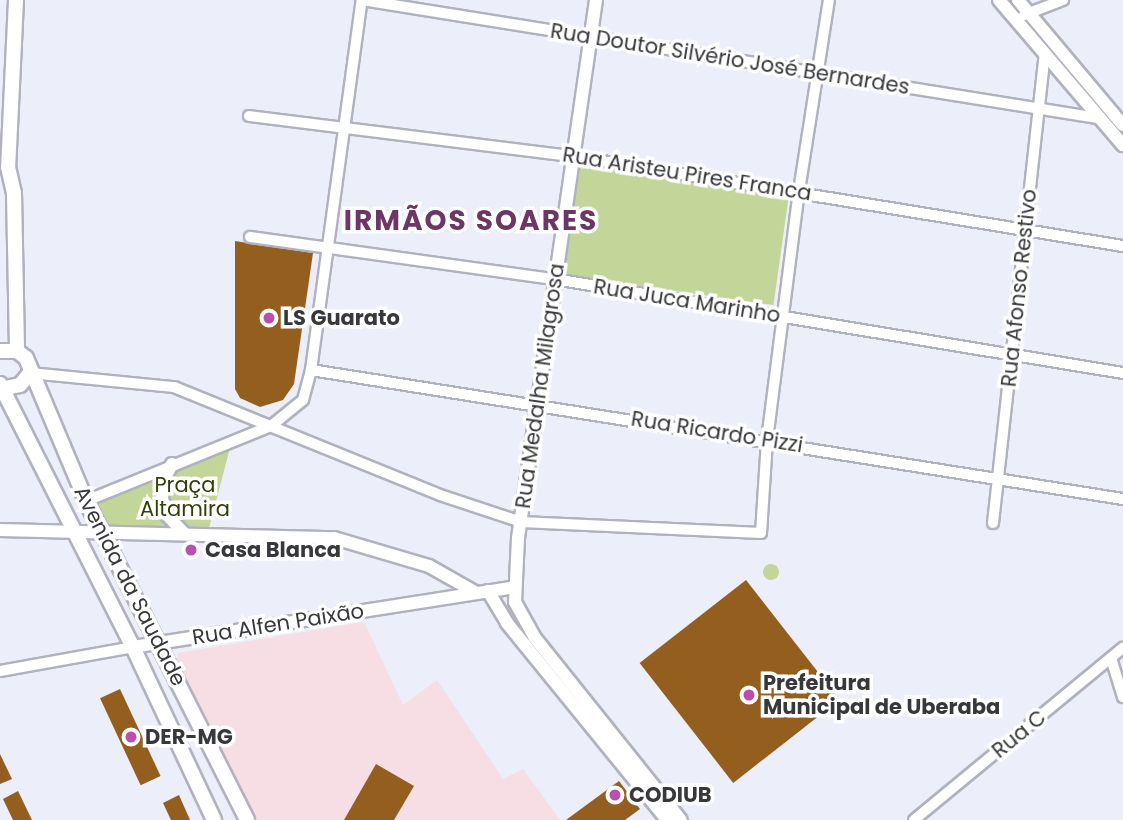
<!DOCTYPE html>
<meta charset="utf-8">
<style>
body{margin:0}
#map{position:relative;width:1123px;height:820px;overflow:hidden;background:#eceef9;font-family:Poppins,sans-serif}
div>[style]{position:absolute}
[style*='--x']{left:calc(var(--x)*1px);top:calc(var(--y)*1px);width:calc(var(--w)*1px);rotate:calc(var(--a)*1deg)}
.education>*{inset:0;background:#f7dde4}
.green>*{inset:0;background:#c1d698;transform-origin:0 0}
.round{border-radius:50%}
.building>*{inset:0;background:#945e1f;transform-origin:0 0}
.roads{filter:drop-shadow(2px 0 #b0b2bd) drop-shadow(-2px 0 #b0b2bd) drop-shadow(0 2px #b0b2bd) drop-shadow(0 -2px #b0b2bd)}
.minor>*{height:10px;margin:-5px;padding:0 5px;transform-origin:5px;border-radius:5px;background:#fff}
.tertiary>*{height:12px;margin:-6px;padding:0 6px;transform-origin:6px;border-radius:6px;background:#fff}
.secondary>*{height:14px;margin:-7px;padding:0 7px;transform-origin:7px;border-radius:7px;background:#fff}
.dots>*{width:19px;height:19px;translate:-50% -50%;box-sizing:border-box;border:4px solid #fff;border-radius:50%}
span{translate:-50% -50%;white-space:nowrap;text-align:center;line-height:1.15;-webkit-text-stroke:7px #fff;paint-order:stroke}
.street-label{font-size:21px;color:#37383c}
.poi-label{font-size:21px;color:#37383c;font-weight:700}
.left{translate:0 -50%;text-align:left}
.park-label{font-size:21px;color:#314007}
.district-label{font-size:28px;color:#6c3665;font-weight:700;letter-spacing:2px}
</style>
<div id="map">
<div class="education">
<div style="clip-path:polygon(364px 622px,403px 705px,437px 680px,503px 779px,523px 769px,560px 820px,254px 820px,177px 659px,178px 653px)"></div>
</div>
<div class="green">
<div style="left:574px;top:165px;width:217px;height:111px;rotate:8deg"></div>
<div style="clip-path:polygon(231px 444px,209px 528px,107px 528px,93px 502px)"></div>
<div class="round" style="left:763px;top:564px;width:16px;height:16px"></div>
</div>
<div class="building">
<div style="clip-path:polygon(235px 241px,313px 253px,294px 384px,283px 400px,260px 407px,240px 398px,235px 389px)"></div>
<div style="left:746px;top:580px;width:152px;height:135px;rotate:52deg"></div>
<div style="left:120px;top:689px;width:96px;height:22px;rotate:65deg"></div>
<div style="clip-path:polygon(0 754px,12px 779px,0 784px)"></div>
<div style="clip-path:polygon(376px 764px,414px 786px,394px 820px,344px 820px)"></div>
<div style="clip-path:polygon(619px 781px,640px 809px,625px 820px,566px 820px)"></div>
<div style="clip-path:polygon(18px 791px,32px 820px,13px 820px,3px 799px)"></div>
<div style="clip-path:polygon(179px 795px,190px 820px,171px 820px,163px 803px)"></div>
</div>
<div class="roads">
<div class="minor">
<div style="--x:362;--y:0;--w:745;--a:9.11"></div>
<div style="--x:1024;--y:15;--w:42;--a:-21"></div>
<div style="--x:249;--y:116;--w:325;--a:7.1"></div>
<div style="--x:572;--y:156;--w:558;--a:9.28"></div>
<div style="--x:250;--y:237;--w:307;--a:7.9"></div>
<div style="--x:554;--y:279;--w:577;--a:9.38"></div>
<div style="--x:311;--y:370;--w:822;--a:9.03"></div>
<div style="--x:30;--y:373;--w:145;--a:5.6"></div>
<div style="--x:174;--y:387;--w:287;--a:22.1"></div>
<div style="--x:440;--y:495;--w:85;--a:18.4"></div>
<div style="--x:521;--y:522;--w:240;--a:2.6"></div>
<div style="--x:761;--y:533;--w:93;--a:-86.3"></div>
<div style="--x:767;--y:440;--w:251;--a:-82.7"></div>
<div style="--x:799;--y:191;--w:193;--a:-81.1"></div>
<div style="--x:86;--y:501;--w:200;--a:-22.1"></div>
<div style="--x:271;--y:426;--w:41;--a:-39.1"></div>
<div style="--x:303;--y:400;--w:31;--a:-75"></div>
<div style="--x:311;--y:370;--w:373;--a:-82.2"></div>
<div style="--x:993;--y:523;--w:473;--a:-83.7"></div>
<div style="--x:1111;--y:658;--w:41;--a:72.9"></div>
<div style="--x:0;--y:671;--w:135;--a:-10.2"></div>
<div style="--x:914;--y:820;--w:271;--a:-39.5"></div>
</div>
<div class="tertiary">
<div style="--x:596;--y:0;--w:544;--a:98.25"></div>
<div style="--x:518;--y:538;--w:64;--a:92.7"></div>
<div style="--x:515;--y:602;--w:41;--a:60.9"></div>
<div style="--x:535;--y:638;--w:233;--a:51.3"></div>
<div style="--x:999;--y:0;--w:191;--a:49.5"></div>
<div style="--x:1018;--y:0;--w:163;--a:50"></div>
<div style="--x:172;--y:464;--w:20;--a:117"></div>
<div style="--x:163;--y:482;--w:17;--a:93"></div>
<div style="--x:162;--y:499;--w:17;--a:73"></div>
<div style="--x:167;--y:515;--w:26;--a:47"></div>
<div style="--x:0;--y:530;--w:334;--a:1.4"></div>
<div style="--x:334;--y:538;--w:99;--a:16.4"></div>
<div style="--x:429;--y:566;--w:53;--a:29.5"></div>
<div style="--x:488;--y:591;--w:37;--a:59"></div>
<div style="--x:507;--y:623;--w:254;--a:50.9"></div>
<div style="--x:133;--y:647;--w:386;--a:-8.9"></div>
</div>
<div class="secondary">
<div style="--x:16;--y:0;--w:167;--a:92.7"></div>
<div style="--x:8;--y:167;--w:27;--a:77"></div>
<div style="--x:14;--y:193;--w:158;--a:88.9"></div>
<div style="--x:0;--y:351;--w:17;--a:0"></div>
<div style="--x:17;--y:351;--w:11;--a:38"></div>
<div style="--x:26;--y:358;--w:155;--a:67.2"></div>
<div style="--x:86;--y:501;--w:357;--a:63.2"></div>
<div style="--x:0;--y:384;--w:295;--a:63.2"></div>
<div style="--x:133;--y:647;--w:191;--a:64.9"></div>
<div style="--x:5;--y:388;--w:15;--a:-11"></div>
<div style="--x:20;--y:385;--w:16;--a:-50"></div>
</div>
</div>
<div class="dots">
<div style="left:269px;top:318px;background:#bb4faf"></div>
<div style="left:191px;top:550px;background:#bb4faf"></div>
<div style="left:749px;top:695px;background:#bb4faf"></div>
<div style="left:131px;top:737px;background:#bb4faf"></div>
<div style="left:615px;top:795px;background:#bb4faf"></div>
</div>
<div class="street-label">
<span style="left:730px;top:59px;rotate:9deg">Rua Doutor Silvério José Bernardes</span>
<span style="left:687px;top:174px;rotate:9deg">Rua Aristeu Pires Franca</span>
<span style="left:1019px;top:288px;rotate:-84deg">Rua Afonso Restivo</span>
<span style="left:687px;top:301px;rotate:9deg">Rua Juca Marinho</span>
<span style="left:540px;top:386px;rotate:-82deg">Rua Medalha Milagrosa</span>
<span style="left:717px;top:432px;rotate:9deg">Rua Ricardo Pizzi</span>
<span style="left:130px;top:586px;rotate:63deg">Avenida da Saudade</span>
<span style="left:278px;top:624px;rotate:-9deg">Rua Alfen Paixão</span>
<span style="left:1019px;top:734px;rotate:-39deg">Rua C</span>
</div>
<div class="poi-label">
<span class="left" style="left:283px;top:318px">LS Guarato</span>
<span class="left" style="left:205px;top:550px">Casa Blanca</span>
<span class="left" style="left:763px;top:695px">Prefeitura<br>Municipal de Uberaba</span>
<span class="left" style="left:145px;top:737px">DER-MG</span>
<span class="left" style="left:629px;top:795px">CODIUB</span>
</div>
<div class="park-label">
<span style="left:185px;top:497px">Praça<br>Altamira</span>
</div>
<div class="district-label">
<span style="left:471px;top:221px">IRMÃOS SOARES</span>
</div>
</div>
